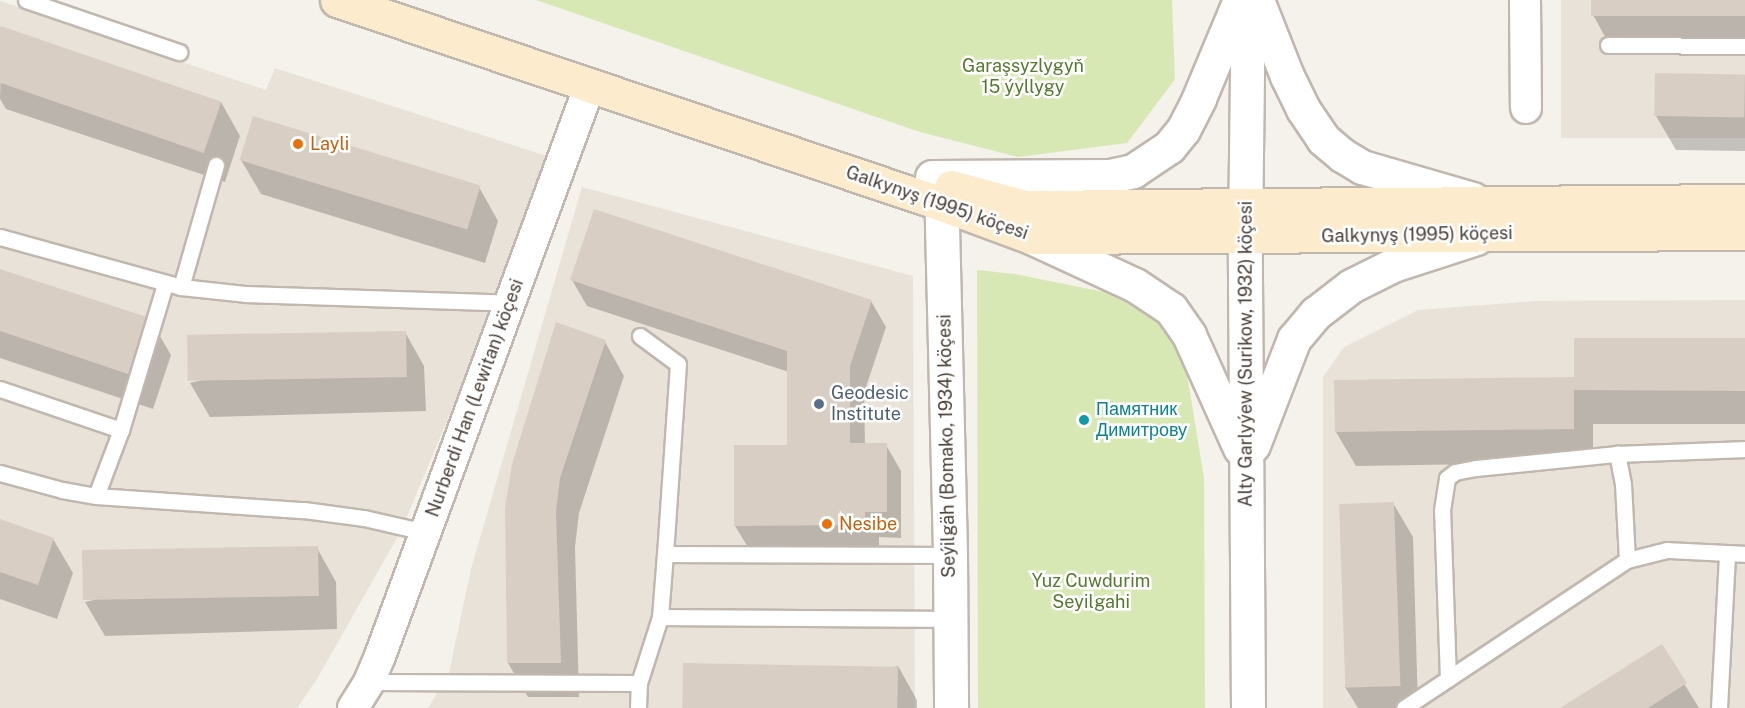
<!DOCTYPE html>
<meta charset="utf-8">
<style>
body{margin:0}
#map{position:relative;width:1745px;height:708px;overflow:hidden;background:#f5f1eb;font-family:"Public Sans",sans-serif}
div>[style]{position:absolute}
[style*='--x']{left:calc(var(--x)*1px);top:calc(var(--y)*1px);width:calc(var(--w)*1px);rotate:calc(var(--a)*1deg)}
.residential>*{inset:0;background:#e9e2d9;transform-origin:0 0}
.green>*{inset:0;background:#d8e8b5}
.shadow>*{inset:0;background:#0003}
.building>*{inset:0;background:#d9cec4;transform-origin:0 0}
.roads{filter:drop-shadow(2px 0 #c0b7ae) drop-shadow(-2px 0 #c0b7ae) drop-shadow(0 2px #c0b7ae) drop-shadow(0 -2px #c0b7ae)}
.service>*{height:15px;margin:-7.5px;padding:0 7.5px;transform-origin:7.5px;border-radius:7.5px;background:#fff}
.minor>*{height:30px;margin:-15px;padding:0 15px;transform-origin:15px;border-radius:15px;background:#fff}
.tertiary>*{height:33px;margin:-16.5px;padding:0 16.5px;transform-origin:16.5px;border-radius:16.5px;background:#fff}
.secondary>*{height:33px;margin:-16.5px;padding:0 16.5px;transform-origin:16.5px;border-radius:16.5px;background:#fdebcd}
.dots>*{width:16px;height:16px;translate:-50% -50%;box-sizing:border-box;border:3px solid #fff;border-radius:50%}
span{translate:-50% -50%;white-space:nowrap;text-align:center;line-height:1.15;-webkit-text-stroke:5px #fff;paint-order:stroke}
.park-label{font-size:18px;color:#557a2d}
.food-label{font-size:18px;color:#c56008}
.left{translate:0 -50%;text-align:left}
.street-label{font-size:18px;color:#494039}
.service-label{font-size:18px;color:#4e5e75}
.culture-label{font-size:18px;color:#0d838f}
</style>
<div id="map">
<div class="residential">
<div style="left:1561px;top:0;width:184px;height:138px"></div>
<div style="clip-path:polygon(0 1px,266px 90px,275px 68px,556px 159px,401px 531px,317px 679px,297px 708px,0 708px)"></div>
<div style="clip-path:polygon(582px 187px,913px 276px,915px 708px,428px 708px,449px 673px,471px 569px)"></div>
<div style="clip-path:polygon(1745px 300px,1745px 708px,1323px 708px,1323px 377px,1344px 347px,1418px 310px,1537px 301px)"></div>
</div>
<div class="green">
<div style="clip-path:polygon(536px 0,1172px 0,1175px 79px,1127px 143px,1018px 157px,920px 132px)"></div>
<div style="clip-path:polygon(977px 270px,1015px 274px,1124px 296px,1167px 321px,1181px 338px,1204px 478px,1205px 708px,978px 708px)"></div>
</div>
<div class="shadow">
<div style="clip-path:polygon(1592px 0,1745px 0,1745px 48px,1612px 49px,1593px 15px)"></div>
<div style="clip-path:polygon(2px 28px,221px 102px,240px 136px,225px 182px,6px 109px,0 99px)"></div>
<div style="clip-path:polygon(1745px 76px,1745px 151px,1676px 150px,1656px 116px)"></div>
<div style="clip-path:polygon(241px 160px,479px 187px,498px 221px,485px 263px,261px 194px)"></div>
<div style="clip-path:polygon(0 270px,151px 321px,171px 355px,153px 409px,0 358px)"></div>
<div style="clip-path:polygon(572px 280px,871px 301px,886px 327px,864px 393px,865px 445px,886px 445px,901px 471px,901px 538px,879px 537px,879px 551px,751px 552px,735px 526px,789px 447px,789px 372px,587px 306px)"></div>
<div style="clip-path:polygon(405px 332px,424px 366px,426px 411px,210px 417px,190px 383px)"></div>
<div style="clip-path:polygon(1745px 340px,1745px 424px,1593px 424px,1593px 462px,1356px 466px,1336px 432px)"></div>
<div style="clip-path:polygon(605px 342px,624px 376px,579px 513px,575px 547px,579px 697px,528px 697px,508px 663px,506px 508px)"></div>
<div style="clip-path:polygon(1393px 503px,1413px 537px,1418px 708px,1358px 708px,1345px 687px)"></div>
<div style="clip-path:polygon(0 521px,53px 539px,73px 573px,57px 619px,0 599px)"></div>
<div style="clip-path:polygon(317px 548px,336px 582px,337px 629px,105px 636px,85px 602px)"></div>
<div style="clip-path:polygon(1661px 646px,1699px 708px,1562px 708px)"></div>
<div style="clip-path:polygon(898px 666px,917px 700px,917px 708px,684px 708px)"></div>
</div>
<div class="building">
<div style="left:1591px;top:0;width:154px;height:16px"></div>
<div style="left:1px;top:26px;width:233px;height:54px;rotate:19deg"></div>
<div style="left:1655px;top:73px;width:90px;height:43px;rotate:1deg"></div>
<div style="left:253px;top:116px;width:238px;height:46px;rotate:17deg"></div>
<div style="clip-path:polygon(594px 209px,872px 300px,850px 366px,850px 443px,887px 443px,887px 512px,865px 512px,865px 525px,734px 526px,734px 445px,787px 445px,787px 351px,570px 280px)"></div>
<div style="clip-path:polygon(0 269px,153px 319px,134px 376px,0 331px)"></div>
<div style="clip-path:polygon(556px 322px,606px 340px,560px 478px,556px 512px,561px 663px,507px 663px,505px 508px,512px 464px)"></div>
<div style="left:406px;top:331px;width:46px;height:219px;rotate:89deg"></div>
<div style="clip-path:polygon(1574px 338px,1745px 338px,1745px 391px,1574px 390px,1574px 429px,1335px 432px,1334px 380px,1574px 377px)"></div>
<div style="left:1394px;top:502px;width:184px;height:55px;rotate:88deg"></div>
<div style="clip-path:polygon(0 519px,54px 538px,38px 585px,0 572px)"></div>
<div style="left:318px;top:546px;width:50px;height:236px;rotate:89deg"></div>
<div style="clip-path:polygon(1662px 644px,1687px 683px,1648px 708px,1560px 708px)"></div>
<div style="left:683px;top:663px;width:215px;height:45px;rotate:1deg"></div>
</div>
<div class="roads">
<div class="service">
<div style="--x:26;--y:0;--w:162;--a:18.8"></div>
<div style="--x:1608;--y:45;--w:137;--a:0.4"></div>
<div style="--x:0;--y:237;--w:188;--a:15.4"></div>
<div style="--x:181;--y:287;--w:64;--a:6.2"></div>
<div style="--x:245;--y:294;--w:266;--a:1.9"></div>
<div style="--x:181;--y:287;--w:127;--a:-74"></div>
<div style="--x:640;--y:336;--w:47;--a:36.4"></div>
<div style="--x:678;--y:364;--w:190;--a:93.9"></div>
<div style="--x:665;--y:554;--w:285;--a:0.2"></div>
<div style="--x:0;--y:389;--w:128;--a:18.7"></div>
<div style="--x:0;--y:473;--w:64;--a:15.3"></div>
<div style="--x:62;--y:490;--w:35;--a:10"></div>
<div style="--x:96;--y:496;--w:208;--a:3.9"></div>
<div style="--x:304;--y:510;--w:61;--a:7.6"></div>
<div style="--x:364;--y:518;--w:63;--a:12.9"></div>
<div style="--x:96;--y:496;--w:71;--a:-69.3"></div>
<div style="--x:121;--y:430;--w:152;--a:-73.2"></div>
<div style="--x:1627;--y:560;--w:76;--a:-93"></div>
<div style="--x:1623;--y:484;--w:31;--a:-101"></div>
<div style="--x:1617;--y:454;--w:128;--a:-2.2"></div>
<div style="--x:660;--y:617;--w:63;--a:-85.5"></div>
<div style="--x:1448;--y:679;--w:169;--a:-92"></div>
<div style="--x:1442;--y:510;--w:32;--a:-81"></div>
<div style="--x:1447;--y:478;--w:10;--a:-37"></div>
<div style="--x:1455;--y:472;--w:21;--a:-11"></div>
<div style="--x:1476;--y:468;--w:142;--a:-5.7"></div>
<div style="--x:369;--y:682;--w:270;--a:0.2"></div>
<div style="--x:638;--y:708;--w:25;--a:-88"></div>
<div style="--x:639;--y:683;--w:69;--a:-72.3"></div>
<div style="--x:660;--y:617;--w:291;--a:0.4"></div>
<div style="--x:1404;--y:708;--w:268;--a:-33.6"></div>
<div style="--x:1627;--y:560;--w:41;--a:-14"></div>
<div style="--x:1667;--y:550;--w:78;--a:2.9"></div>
<div style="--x:1719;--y:708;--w:153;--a:-87"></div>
</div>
<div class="minor">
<div style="--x:1525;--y:0;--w:108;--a:89.5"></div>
<div style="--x:353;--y:708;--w:31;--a:-58"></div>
<div style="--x:369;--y:682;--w:28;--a:-67"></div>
<div style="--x:380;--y:656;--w:608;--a:-69.81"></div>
</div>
<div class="tertiary">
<div style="--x:1257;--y:0;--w:82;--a:68.5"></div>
<div style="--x:1287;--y:76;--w:37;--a:64"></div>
<div style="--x:1303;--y:109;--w:36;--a:56"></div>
<div style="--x:1323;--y:139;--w:25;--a:40"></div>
<div style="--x:1342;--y:155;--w:23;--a:31"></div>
<div style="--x:1362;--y:167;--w:115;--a:16.2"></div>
<div style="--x:932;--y:177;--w:178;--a:-0.3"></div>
<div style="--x:1110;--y:176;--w:24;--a:-12"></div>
<div style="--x:1133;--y:171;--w:43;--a:-33.7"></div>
<div style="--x:1169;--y:147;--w:22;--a:-51"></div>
<div style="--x:1183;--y:130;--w:36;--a:-63"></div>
<div style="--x:1199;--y:98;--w:106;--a:-67.3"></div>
<div style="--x:941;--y:184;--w:371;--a:88.6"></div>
<div style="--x:950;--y:555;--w:153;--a:89.6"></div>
<div style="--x:1031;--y:237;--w:115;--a:24.8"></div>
<div style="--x:1135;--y:285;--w:43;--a:33.7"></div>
<div style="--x:1171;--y:309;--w:32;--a:55"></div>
<div style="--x:1189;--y:335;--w:124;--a:65.7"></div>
<div style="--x:1253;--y:445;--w:114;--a:-68.9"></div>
<div style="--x:1294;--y:339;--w:34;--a:-50"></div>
<div style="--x:1316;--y:313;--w:44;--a:-37.6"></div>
<div style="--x:1351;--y:286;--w:47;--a:-26.6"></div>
<div style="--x:1393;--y:265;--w:87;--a:-18"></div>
<div style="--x:1248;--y:708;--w:471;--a:-90.4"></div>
<div style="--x:1245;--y:237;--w:237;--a:-89.3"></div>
</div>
<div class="secondary">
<div style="--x:337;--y:0;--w:638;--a:18.63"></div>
<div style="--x:942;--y:204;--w:95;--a:20.3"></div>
<div style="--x:1031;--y:237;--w:714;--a:-0.32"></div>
<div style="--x:951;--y:187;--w:77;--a:15.1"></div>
<div style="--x:1025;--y:207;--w:720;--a:-0.48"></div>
</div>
</div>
<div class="dots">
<div style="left:298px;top:144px;background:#e8710a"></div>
<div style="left:819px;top:404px;background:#5c6f8a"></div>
<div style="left:1084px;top:420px;background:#0f9aa8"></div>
<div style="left:827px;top:524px;background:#e8710a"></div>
</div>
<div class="park-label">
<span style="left:1023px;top:77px">Garaşsyzlygyň<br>15 ýyllygy</span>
<span style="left:1091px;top:592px">Yuz Cuwdurim<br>Seyilgahi</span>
</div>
<div class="food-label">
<span class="left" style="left:310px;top:144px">Layli</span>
<span class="left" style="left:839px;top:524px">Nesibe</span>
</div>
<div class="street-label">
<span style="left:937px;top:203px;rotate:19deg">Galkynyş (1995) köçesi</span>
<span style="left:1417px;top:235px;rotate:-1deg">Galkynyş (1995) köçesi</span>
<span style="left:1246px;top:354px;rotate:-90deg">Alty Garlyýew (Surikow, 1932) köçesi</span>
<span style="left:475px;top:398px;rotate:-70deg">Nurberdi Han (Lewitan) köçesi</span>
<span style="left:947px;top:446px;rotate:-91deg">Seýilgäh (Bomako, 1934) köçesi</span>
</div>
<div class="service-label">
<span class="left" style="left:831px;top:404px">Geodesic<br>Institute</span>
</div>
<div class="culture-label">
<span class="left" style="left:1096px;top:420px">Памятник<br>Димитрову</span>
</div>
</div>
